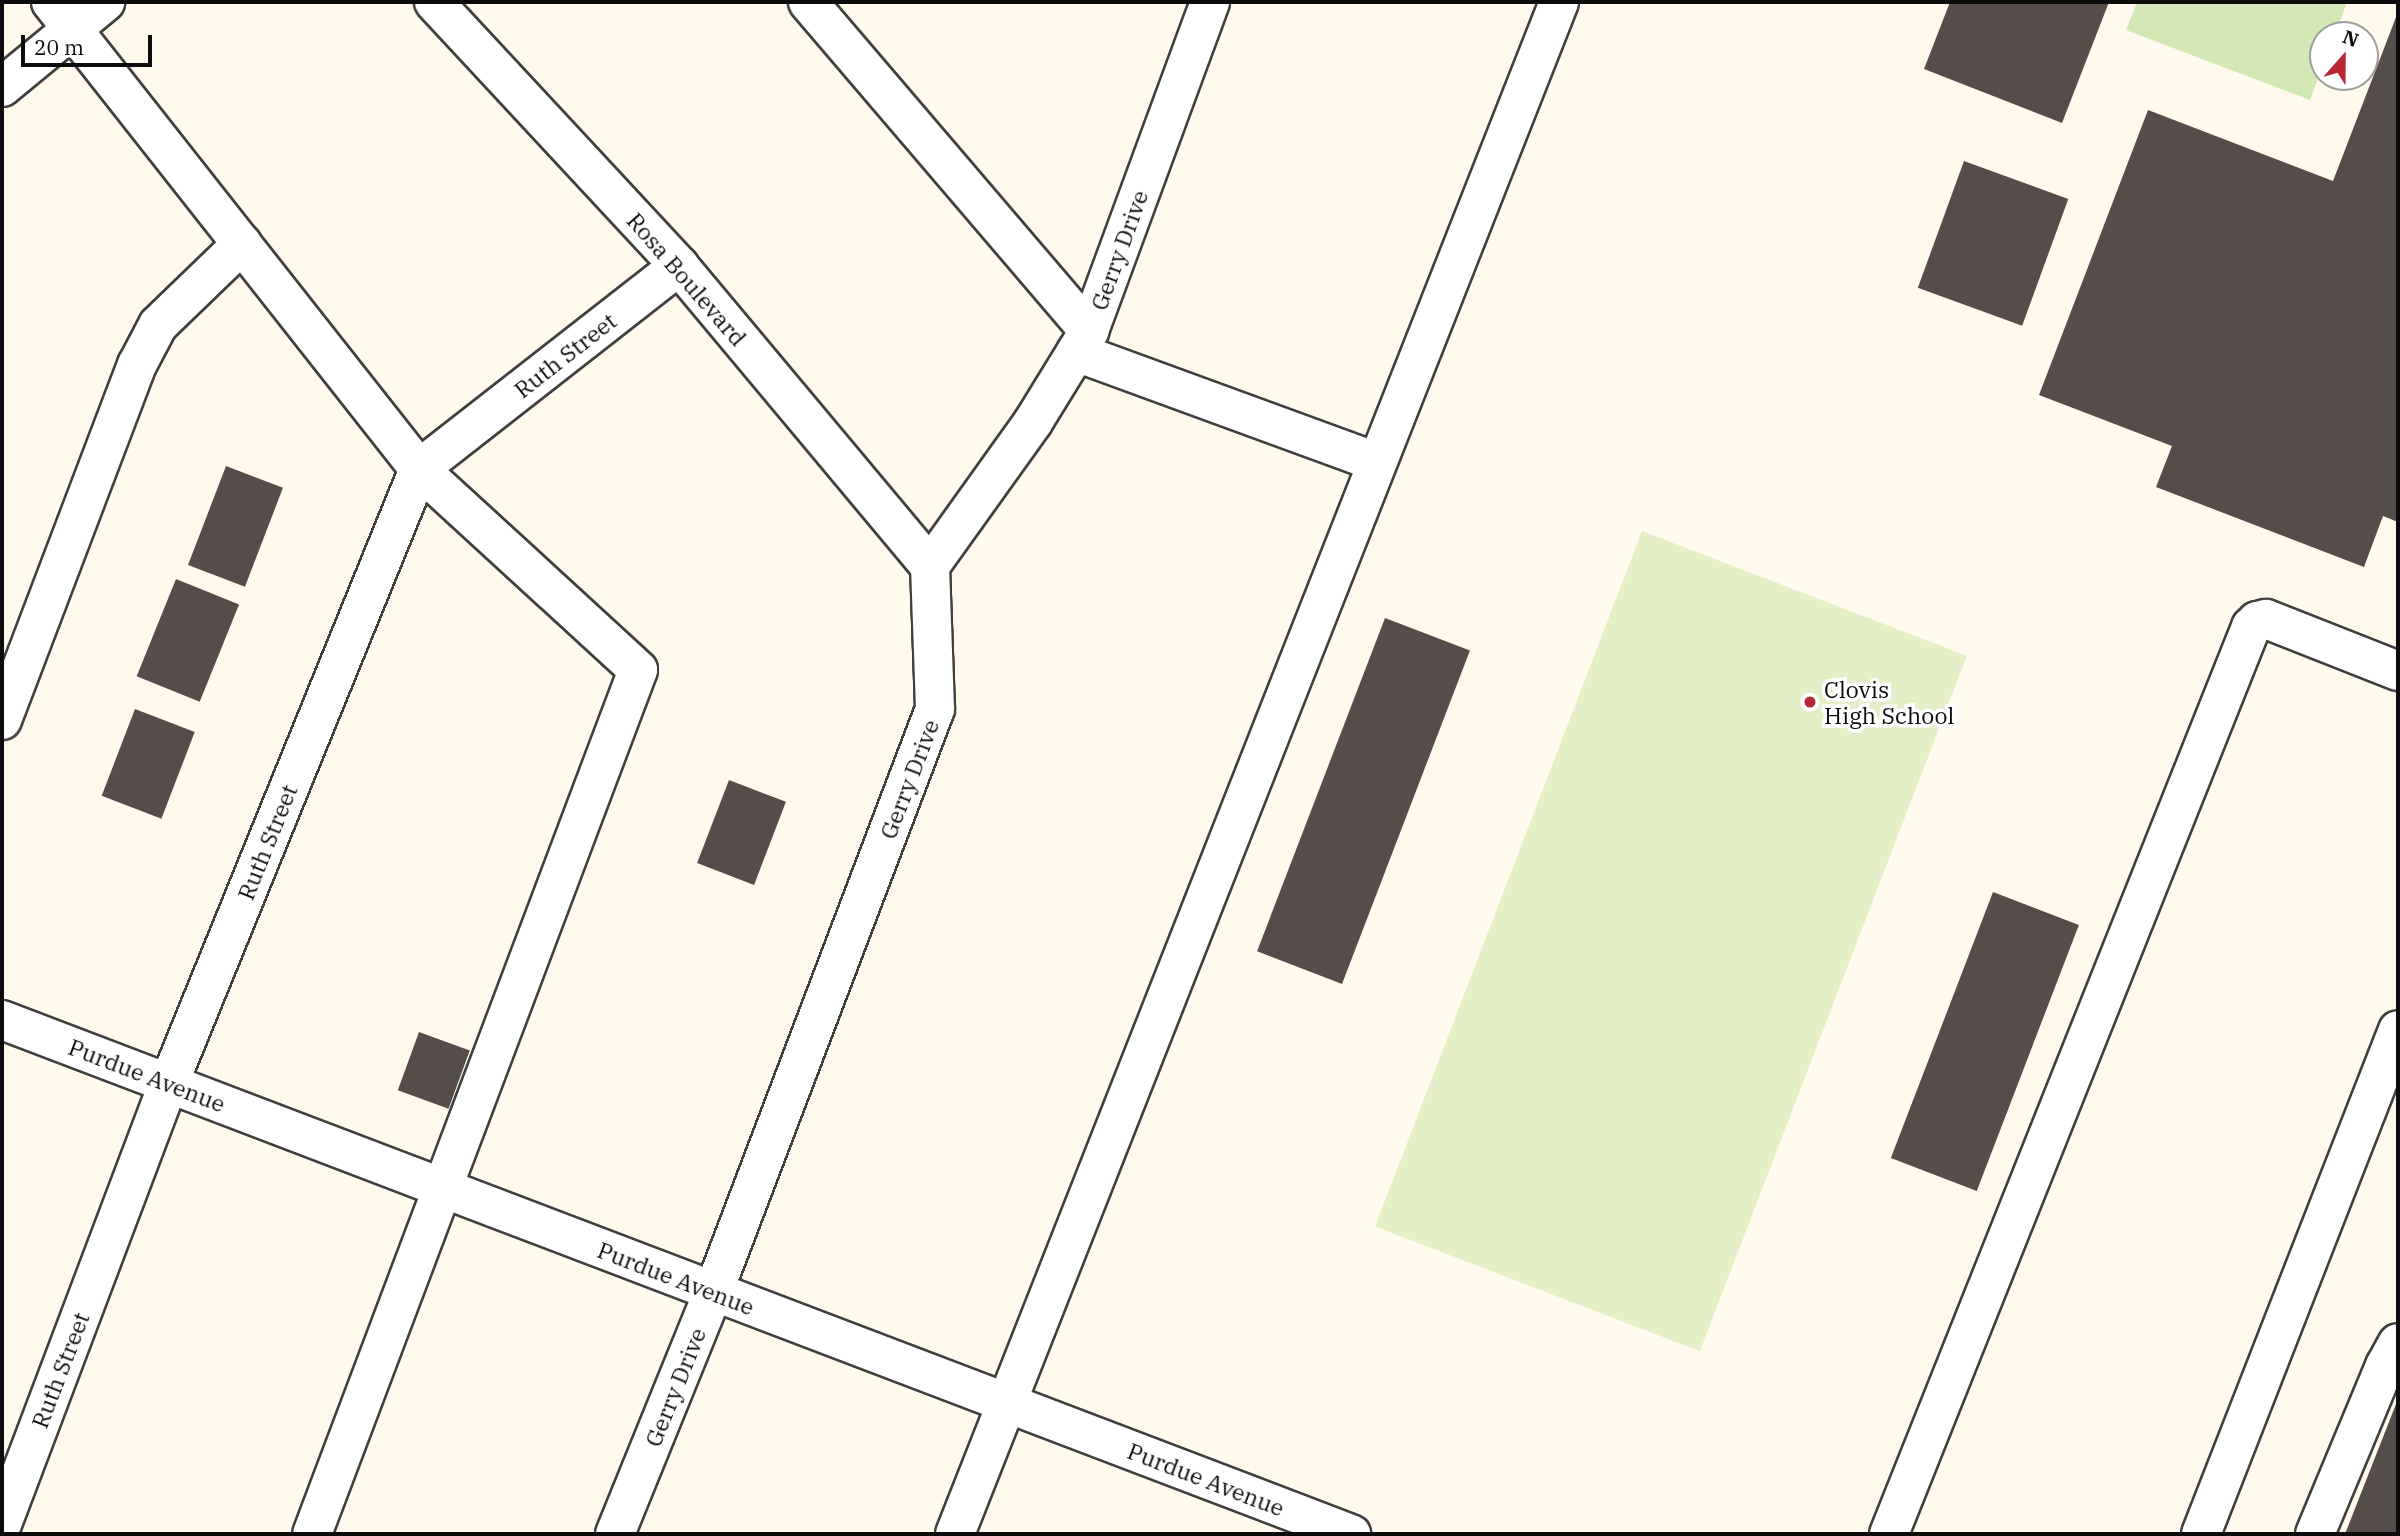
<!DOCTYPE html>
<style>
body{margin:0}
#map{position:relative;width:2400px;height:1536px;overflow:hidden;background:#fffaec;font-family:"IBM Plex Serif",serif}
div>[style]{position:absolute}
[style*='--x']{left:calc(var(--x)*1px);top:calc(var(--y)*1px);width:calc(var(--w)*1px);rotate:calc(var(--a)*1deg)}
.green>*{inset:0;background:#d3e8b6}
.pitch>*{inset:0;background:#e4efc8;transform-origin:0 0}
.building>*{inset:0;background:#554d49;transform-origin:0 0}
.roads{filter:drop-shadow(2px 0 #3f3f3f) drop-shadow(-2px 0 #3f3f3f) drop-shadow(0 2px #3f3f3f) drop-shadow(0 -2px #3f3f3f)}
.minor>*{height:38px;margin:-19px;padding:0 19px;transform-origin:19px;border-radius:19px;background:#fff}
.dots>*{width:19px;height:19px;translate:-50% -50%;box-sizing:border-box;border:4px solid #fff;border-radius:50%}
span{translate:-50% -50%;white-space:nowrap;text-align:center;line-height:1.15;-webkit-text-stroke:7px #fff;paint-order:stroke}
.street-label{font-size:23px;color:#0c0c0c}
.poi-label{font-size:23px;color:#0c0c0c}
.left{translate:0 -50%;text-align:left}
.frame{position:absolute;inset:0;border:4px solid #0c0c0c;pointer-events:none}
.north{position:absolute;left:2309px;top:21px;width:70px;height:70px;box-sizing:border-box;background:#fff;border:2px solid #9e9e9e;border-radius:50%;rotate:21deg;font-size:19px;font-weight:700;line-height:28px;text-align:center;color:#0c0c0c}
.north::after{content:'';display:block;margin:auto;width:24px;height:32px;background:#b92737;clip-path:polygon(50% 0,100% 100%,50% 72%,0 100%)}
.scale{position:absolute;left:21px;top:35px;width:131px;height:32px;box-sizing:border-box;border:4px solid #0c0c0c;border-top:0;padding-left:9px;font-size:21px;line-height:24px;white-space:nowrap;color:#0c0c0c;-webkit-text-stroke:5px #fff;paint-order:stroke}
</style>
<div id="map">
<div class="green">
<div style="clip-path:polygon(2137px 2px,2347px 2px,2335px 35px,2323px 35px,2323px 65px,2310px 100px,2126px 30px)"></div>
</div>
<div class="pitch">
<div style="left:1642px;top:531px;width:348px;height:745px;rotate:21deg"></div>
</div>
<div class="building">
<div style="clip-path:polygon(1950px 2px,2109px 2px,2062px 123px,1924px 69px)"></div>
<div style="clip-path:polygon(2398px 12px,2398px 522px,2383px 516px,2364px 567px,2156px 487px,2172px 446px,2039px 395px,2148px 110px,2333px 181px)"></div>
<div style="left:1964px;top:161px;width:111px;height:135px;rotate:20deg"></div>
<div style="left:226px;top:466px;width:61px;height:106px;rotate:21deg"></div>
<div style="left:176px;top:579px;width:68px;height:105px;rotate:22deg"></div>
<div style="left:1385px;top:618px;width:91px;height:357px;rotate:21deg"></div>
<div style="left:135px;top:709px;width:64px;height:93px;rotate:21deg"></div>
<div style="left:729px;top:780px;width:61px;height:89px;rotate:21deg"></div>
<div style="left:1993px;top:892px;width:92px;height:285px;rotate:21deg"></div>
<div style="left:419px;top:1032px;width:54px;height:62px;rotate:20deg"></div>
<div style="clip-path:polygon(2398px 1399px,2398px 1534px,2345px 1534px)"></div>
</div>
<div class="roads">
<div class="minor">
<div style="--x:51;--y:2;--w:595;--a:51.76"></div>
<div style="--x:419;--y:469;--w:297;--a:42.5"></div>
<div style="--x:638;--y:670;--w:923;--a:110.67"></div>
<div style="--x:434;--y:2;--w:360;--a:47.1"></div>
<div style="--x:679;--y:266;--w:391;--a:50.1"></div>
<div style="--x:808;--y:2;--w:433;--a:49.5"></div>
<div style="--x:2;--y:87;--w:134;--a:-39.5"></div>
<div style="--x:1076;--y:352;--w:320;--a:20.1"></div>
<div style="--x:2;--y:720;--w:380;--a:-69.2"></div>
<div style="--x:137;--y:365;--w:45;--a:-62.3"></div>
<div style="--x:158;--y:325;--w:117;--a:-44"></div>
<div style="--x:2;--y:1020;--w:1444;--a:20.86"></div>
<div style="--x:2;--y:1524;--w:472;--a:-69.3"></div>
<div style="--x:169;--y:1083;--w:663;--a:-67.85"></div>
<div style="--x:419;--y:469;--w:330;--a:-38"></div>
<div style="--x:615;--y:1534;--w:260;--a:-67.9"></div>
<div style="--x:713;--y:1293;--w:625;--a:-69.19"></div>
<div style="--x:935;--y:709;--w:143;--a:-92"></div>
<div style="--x:930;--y:566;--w:177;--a:-54.4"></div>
<div style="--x:1033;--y:422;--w:107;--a:-58.4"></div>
<div style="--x:1089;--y:331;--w:351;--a:-69.8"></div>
<div style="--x:955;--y:1534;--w:1647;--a:-68.48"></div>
<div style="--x:1889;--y:1534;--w:977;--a:-68.24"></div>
<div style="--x:2251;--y:627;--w:8;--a:-45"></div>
<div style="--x:2257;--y:621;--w:9;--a:-13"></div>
<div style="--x:2266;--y:619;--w:142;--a:21.5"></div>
<div style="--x:2201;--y:1534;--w:541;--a:-68.65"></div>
<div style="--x:2315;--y:1534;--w:182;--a:-67.4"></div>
<div style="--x:2385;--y:1366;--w:26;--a:-61"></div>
</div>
</div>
<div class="dots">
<div style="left:1810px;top:702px;background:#b92737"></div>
</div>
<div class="street-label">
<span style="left:1119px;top:250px;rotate:-70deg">Gerry Drive</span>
<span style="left:687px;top:279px;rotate:49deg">Rosa Boulevard</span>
<span style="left:565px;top:355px;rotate:-38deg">Ruth Street</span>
<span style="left:909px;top:779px;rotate:-69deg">Gerry Drive</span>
<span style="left:267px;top:842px;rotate:-68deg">Ruth Street</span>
<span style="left:147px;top:1075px;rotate:21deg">Purdue Avenue</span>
<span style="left:676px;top:1278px;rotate:21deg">Purdue Avenue</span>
<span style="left:60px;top:1370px;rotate:-69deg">Ruth Street</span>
<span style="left:675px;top:1387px;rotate:-68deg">Gerry Drive</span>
<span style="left:1206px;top:1479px;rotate:21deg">Purdue Avenue</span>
</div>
<div class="poi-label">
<span class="left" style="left:1824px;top:702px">Clovis<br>High School</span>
</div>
<div class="frame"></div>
<div class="north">N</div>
<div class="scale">20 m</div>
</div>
